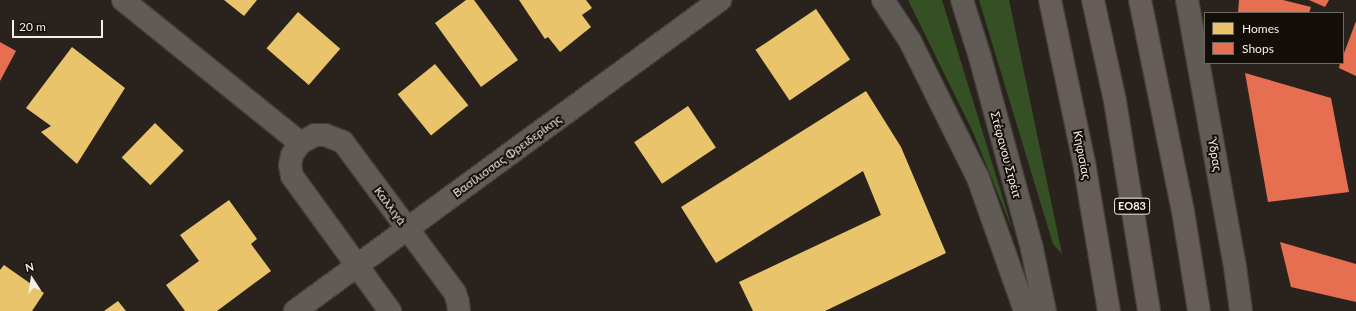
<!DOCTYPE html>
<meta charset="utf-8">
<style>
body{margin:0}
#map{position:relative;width:1356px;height:311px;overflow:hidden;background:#2a231d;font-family:Lato,sans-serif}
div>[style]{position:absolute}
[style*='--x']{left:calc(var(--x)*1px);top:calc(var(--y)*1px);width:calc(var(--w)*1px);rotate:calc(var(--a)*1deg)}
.green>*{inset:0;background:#365025}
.homes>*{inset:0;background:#e9c46a;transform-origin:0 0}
.shops>*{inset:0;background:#e76f51}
.roads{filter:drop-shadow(1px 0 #433e39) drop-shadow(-1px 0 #433e39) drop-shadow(0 1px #433e39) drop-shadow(0 -1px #433e39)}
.pedestrian>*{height:22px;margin:-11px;padding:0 11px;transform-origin:11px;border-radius:11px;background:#615b56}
.minor>*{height:22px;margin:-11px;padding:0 11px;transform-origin:11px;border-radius:11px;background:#615b56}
.tertiary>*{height:22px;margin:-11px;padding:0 11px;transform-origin:11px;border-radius:11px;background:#615b56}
.secondary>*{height:22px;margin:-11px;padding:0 11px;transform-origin:11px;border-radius:11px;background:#615b56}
.primary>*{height:22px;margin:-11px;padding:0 11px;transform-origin:11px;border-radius:11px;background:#665c58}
span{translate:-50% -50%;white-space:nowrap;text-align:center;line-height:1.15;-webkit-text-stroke:4px #140e09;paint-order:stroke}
.shield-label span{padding:1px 3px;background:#140e09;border:1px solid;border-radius:3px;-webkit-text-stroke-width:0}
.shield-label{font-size:11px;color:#f7eee5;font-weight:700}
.street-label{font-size:12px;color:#f7eee5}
.legend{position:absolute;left:1204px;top:12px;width:140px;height:52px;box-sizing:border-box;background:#140e09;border:1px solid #6f6861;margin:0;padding:5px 7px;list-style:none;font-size:12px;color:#f7eee5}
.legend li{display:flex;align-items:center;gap:8px;height:20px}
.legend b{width:20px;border:1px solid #6f6861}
.north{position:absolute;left:12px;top:259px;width:40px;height:40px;-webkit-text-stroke:3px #140e09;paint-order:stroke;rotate:348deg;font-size:11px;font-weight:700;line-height:16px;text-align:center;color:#f7eee5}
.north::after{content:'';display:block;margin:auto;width:14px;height:18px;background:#f7eee5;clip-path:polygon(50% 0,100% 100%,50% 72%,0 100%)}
.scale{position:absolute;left:12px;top:20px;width:91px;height:18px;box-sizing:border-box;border:2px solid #f7eee5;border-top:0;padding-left:5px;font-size:12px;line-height:14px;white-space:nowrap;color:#f7eee5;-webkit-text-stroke:3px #140e09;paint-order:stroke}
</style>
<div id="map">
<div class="green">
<div style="clip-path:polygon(908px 0,942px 0,1013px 231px,973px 132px)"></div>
<div style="clip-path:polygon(979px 0,1009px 0,1062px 254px,1053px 244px)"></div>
</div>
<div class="homes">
<div style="clip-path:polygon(224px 0,257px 0,244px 16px)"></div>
<div style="clip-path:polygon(466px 0,474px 0,518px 60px,481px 87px,435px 23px)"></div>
<div style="clip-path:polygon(519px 0,586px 0,592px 8px,582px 15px,591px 27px,560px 52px,548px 37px,545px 39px)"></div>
<div style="left:816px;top:9px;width:61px;height:73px;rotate:56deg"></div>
<div style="left:298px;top:12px;width:56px;height:48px;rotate:41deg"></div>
<div style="clip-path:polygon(72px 47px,125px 88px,77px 164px,41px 132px,51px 126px,26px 108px)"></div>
<div style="left:435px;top:64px;width:53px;height:48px;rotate:51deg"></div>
<div style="clip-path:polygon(866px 91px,901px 147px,946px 253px,825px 311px,753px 311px,739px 282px,881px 215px,863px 171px,716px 263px,681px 207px)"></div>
<div style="left:688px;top:106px;width:50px;height:65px;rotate:56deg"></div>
<div style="left:155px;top:123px;width:40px;height:48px;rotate:44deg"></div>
<div style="clip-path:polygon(229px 200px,257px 239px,251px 244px,271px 271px,217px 311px,185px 311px,166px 285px,199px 261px,180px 235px)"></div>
<div style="clip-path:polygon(4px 265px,44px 293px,32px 311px,0 311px,0 270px)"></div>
<div style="clip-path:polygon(118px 301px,126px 311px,104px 311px)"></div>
</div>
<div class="shops">
<div style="clip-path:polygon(1239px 0,1283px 0,1311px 7px,1309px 13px,1238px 13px)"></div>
<div style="clip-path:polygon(1309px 0,1329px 0,1325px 7px)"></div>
<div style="clip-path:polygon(1356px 21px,1356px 76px,1339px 68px,1340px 63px,1343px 63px,1343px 56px)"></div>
<div style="clip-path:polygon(0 42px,16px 51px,0 81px)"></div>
<div style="clip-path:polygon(1245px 73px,1331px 98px,1349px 192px,1268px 202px)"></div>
<div style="clip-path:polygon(1280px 242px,1356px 264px,1356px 302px,1291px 287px)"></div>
</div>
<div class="roads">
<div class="pedestrian">
<div style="--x:295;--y:311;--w:527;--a:-36.2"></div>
</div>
<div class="minor">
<div style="--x:123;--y:0;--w:228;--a:38.9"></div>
<div style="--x:300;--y:143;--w:17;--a:-28"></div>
<div style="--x:315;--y:135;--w:10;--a:0"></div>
<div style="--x:325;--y:135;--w:19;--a:21"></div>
<div style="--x:343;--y:142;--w:188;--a:53.4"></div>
<div style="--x:455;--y:293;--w:9;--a:72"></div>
<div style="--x:458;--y:302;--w:9;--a:84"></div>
<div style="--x:300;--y:143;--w:14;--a:124"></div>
<div style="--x:292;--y:155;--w:10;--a:101"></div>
<div style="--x:290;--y:165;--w:11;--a:80"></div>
<div style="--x:292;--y:176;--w:167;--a:54"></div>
</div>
<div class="tertiary">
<div style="--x:962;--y:0;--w:60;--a:72.5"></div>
<div style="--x:980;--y:57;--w:199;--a:74.8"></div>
<div style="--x:1032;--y:249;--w:63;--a:78.2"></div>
<div style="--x:1187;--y:0;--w:271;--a:79.8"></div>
<div style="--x:1235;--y:267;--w:44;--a:82.2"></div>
</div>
<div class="secondary">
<div style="--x:883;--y:0;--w:49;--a:56.6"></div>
<div style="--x:910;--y:41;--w:153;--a:63.6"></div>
<div style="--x:978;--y:178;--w:141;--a:70.5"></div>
</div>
<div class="primary">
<div style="--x:1050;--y:0;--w:172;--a:78.2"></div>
<div style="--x:1085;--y:168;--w:145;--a:80.5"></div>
<div style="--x:1093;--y:0;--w:103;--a:77.7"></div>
<div style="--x:1115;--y:101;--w:213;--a:80.8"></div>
<div style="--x:1140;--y:0;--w:215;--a:78.5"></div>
<div style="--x:1183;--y:211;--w:101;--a:80.9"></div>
</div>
</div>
<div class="shield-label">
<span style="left:1132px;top:206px">ΕΟ83</span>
</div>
<div class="street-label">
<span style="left:1006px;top:155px;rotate:75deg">Στέφανου Στρέιτ</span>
<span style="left:1082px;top:155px;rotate:79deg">Κηφισίας</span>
<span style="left:1215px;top:155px;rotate:80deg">Ύδρας</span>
<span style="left:507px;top:156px;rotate:-36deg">Βασίλισσας Φρειδερίκης</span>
<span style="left:390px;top:206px;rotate:53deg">Καλλιγά</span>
</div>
<ul class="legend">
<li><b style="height:11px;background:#e9c46a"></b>Homes</li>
<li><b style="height:11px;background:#e76f51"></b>Shops</li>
</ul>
<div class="north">N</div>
<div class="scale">20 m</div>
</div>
